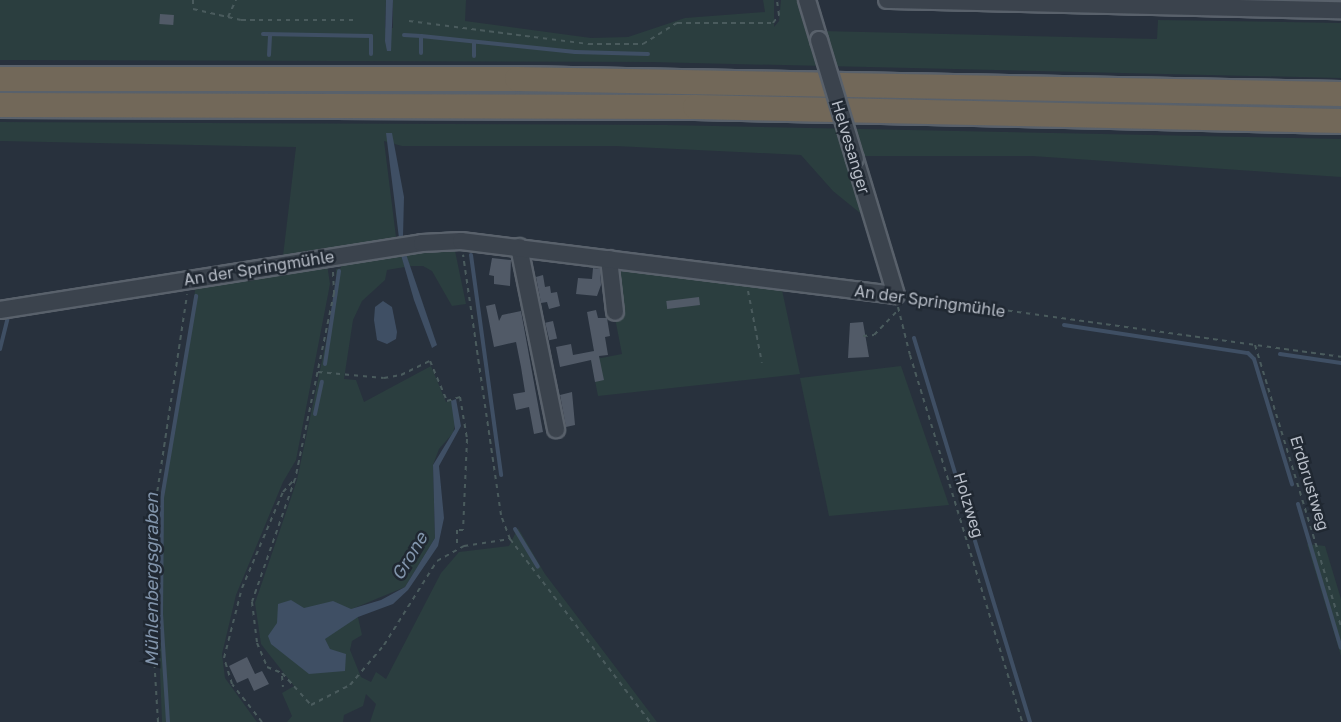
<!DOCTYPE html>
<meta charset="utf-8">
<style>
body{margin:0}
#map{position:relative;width:1341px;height:722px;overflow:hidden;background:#28313d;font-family:"Golos Text",sans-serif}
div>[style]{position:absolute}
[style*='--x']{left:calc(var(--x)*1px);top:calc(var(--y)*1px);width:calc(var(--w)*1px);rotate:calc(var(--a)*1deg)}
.green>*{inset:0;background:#2b3e3f}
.water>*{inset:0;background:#3f4f64}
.stream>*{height:4px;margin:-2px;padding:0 2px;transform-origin:2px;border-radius:2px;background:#3f4f64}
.building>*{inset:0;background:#515a67;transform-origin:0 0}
.path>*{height:2px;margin-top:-1px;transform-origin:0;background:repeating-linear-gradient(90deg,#4a5b5d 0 4.5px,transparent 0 9px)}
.roads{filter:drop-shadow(2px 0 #59616b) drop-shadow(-2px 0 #59616b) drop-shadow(0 2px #59616b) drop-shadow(0 -2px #59616b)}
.minor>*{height:16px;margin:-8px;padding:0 8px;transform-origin:8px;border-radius:8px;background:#3b434d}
.highway>*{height:24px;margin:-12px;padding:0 12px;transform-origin:12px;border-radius:12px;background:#726859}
.bridges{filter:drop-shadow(2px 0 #59616b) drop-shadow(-2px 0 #59616b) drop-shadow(0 2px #59616b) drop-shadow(0 -2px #59616b)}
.minor-bridge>*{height:16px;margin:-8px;padding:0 8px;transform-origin:8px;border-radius:8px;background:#3b434d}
span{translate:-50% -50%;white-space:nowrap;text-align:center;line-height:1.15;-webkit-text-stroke:5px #202832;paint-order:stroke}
.street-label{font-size:16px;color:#b8bec8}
.water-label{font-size:18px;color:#8295ac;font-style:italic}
</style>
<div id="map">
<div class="green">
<div style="clip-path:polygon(0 0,386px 0,385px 28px,393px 28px,393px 0,466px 0,465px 21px,591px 38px,628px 37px,685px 18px,765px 12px,763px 0,774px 0,774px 27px,779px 21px,781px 0,802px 0,822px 31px,1157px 39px,1158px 20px,1341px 23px,1341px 78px,650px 62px,0 60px)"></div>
<div style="clip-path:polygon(0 122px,665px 125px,1341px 139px,1341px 177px,1032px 156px,863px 156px,860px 213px,833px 191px,801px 155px,615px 146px,402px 146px,384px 141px,396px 237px,283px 256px,296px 147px,0 141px)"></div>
<div style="clip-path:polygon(454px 246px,466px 304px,452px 306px,432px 271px,423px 266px,410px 266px,405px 254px,401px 255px,405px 267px,387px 270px,385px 280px,362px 301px,353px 320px,344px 379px,356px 380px,364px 402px,431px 366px,446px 402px,451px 401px,456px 420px,453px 433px,439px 449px,433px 465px,435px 538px,405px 587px,352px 609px,357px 613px,362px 635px,352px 641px,350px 650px,361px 677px,371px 682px,376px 672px,386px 679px,441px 573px,459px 552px,509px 546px,518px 528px,545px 574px,657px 722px,370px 722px,376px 704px,366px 694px,363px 706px,344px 715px,343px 722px,287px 722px,292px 716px,282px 693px,294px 686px,261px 644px,255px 603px,297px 480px,336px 294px,336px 269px,341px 268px,341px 262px)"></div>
<div style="clip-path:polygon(327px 264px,330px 284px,296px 460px,283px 482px,236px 595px,222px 654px,225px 678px,257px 722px,162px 722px,157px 592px,162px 498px,196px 285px)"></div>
<div style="clip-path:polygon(614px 267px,782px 290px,800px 374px,598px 396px,591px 360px,622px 354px,615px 318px)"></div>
<div style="clip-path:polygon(901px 366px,949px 505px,829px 516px,800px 378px)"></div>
<div style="clip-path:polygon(1307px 544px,1325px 546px,1341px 599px,1341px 656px)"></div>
</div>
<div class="water">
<div style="clip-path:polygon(386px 0,393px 0,391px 51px,387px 51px,385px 41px)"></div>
<div style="clip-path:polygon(386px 133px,392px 133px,404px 197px,403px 236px,399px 238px)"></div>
<div style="clip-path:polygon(406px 254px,437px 345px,432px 348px,414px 300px,401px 255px)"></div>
<div style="clip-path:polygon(383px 301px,392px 307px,397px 332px,396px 339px,387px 344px,377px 340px,374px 320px,375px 307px)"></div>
<div style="clip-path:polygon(456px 399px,461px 426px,439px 466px,444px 518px,438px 546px,408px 590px,393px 604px,358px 617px,325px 639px,330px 649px,346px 654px,345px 671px,309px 674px,271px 644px,268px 636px,277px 623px,278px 604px,291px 600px,304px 608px,333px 601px,351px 609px,381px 600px,405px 587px,435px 538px,433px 465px,455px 429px,451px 401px)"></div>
</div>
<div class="stream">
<div style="--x:263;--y:34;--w:108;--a:1.1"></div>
<div style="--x:371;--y:36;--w:18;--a:90"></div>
<div style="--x:404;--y:35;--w:17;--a:3"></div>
<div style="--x:421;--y:36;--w:17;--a:90"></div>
<div style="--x:421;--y:36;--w:155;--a:5.9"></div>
<div style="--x:575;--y:52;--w:73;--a:1.6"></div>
<div style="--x:269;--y:55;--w:20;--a:-87"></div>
<div style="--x:474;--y:56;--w:13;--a:-90"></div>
<div style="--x:471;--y:255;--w:222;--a:82.2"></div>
<div style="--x:1064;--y:325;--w:186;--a:8.7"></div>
<div style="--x:1248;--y:353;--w:8;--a:45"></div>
<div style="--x:1254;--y:359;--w:131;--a:73.1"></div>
<div style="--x:914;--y:338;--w:200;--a:73.1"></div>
<div style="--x:0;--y:349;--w:34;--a:-76"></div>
<div style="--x:1280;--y:354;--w:62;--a:8.4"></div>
<div style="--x:325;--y:364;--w:94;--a:-81.4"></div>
<div style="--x:315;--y:414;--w:33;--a:-78"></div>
<div style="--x:1298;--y:504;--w:150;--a:73.4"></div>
<div style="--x:515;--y:529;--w:44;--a:58.8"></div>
<div style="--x:975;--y:541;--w:189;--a:73.1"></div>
<div style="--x:168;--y:722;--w:107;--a:-93.7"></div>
<div style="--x:161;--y:615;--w:117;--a:-89.5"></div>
<div style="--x:162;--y:498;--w:205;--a:-80.4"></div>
</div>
<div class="building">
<div style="left:160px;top:14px;width:14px;height:10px;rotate:4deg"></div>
<div style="clip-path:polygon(492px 258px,511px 260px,510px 286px,494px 284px,494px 276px,489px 275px)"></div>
<div style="clip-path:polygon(593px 268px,600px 269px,601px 285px,597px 296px,576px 294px,578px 278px,592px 279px)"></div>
<div style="clip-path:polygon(543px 275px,545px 287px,550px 286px,551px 293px,557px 292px,560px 306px,549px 309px,547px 302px,541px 303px,536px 277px)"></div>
<div style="left:699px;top:297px;width:8px;height:33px;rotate:83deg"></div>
<div style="clip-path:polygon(495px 304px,499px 321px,502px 315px,521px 311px,543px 432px,534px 434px,529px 407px,516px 410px,513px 394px,525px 392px,521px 367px,516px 342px,494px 347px,486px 306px)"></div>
<div style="clip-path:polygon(596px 310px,598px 318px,607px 318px,610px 336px,605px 337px,608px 355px,599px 356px,604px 380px,595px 382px,591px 360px,560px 367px,556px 347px,571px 344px,573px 355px,594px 351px,587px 312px)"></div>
<div style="left:553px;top:321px;width:18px;height:8px;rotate:77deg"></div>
<div style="clip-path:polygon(863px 322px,869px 357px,848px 358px,850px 323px)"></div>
<div style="clip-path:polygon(572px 392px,575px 425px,566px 427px,560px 395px)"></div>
<div style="clip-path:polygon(247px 657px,255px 674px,262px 671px,269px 684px,254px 691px,248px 678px,237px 683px,229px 666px)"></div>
</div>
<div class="path">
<div style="--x:193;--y:0;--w:9;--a:90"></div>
<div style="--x:193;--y:9;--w:49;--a:12.9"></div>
<div style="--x:241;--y:20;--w:116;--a:0"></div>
<div style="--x:228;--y:17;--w:19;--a:-65"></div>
<div style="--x:409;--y:21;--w:180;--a:7.3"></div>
<div style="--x:588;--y:44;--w:55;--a:0"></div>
<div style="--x:643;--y:44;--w:40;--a:-32"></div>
<div style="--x:677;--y:23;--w:96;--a:0"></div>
<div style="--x:773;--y:23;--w:10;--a:-53"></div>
<div style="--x:779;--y:15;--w:15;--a:-98"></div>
<div style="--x:333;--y:272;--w:21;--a:87"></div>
<div style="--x:334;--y:293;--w:190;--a:101.8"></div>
<div style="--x:295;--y:479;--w:130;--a:109.3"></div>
<div style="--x:252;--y:602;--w:41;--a:83"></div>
<div style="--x:257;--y:643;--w:26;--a:67"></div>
<div style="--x:267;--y:667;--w:16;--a:22"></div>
<div style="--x:282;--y:673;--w:43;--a:47.8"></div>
<div style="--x:311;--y:705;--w:44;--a:-27.1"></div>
<div style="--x:350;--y:685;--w:52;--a:-49.6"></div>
<div style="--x:384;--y:645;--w:99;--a:-57.8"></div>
<div style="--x:437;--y:561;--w:31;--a:-29"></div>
<div style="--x:464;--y:546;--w:47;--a:-8.7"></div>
<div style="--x:510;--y:539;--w:26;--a:-111"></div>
<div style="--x:501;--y:515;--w:263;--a:-98.3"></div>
<div style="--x:748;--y:291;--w:73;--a:79"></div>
<div style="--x:910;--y:297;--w:435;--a:7.9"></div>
<div style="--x:898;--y:307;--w:49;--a:76"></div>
<div style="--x:910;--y:355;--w:384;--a:73"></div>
<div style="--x:863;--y:336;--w:11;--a:-5"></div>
<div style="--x:874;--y:335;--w:36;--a:-46"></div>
<div style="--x:1255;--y:345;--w:295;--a:73"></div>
<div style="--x:318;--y:372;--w:66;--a:5.2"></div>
<div style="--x:384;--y:378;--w:17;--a:-10"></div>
<div style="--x:401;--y:375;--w:32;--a:-26"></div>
<div style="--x:430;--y:361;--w:43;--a:67"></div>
<div style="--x:447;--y:401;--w:14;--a:-17"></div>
<div style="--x:460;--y:397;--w:43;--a:80.5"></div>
<div style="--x:467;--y:439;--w:91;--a:92.5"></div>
<div style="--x:463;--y:530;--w:6;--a:180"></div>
<div style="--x:457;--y:530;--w:17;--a:90"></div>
<div style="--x:510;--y:539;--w:230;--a:52.6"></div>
<div style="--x:282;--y:676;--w:11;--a:85"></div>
<div style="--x:158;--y:722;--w:81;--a:-93.5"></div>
<div style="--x:153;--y:641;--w:141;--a:-88.8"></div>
<div style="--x:156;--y:500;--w:208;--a:-81.4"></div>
<div style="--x:262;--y:722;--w:48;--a:-128.3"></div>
<div style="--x:232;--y:684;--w:27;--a:-107"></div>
<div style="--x:224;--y:658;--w:72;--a:-75.6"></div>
<div style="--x:242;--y:588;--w:104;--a:-66.9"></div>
<div style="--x:283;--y:492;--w:15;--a:-48"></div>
</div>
<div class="roads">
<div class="minor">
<div style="--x:807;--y:0;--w:42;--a:73.3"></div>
<div style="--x:887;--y:0;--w:454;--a:1.3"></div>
<div style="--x:519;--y:247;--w:186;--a:78.5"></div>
<div style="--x:609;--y:259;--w:53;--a:83.5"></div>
<div style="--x:0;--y:310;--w:427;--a:-9"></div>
<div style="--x:422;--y:243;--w:39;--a:-3"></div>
<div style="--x:461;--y:241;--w:438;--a:7.1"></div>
<div style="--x:896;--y:295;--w:142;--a:-106.8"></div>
</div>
<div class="highway">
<div style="--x:0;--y:79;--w:517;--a:0"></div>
<div style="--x:517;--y:79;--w:824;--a:1.04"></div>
<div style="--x:0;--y:105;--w:695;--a:0.16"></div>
<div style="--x:695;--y:107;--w:646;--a:1.24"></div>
</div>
</div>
<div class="bridges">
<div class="minor-bridge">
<div style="--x:819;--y:40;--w:124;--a:73.2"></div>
</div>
</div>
<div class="street-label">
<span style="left:851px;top:147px;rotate:73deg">Helvesanger</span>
<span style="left:259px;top:268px;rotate:-9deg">An der Springmühle</span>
<span style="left:930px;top:301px;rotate:8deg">An der Springmühle</span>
<span style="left:1310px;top:483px;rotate:73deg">Erdbrustweg</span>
<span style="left:969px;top:505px;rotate:73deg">Holzweg</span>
</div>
<div class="water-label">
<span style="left:409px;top:556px;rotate:-59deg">Grone</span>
<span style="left:151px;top:580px;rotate:-90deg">Mühlenbergsgraben</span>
</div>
</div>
